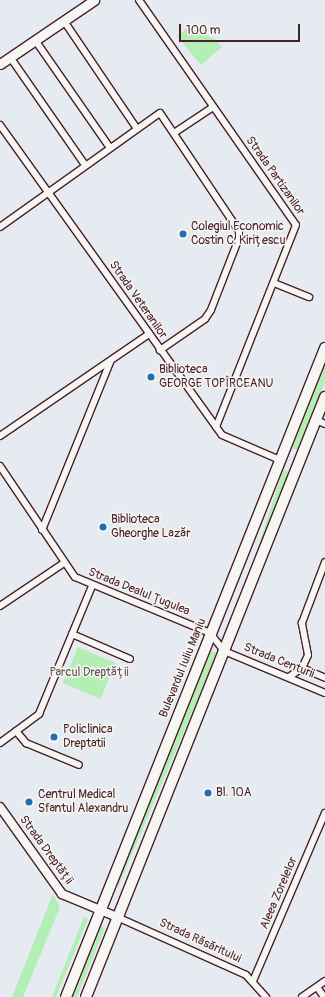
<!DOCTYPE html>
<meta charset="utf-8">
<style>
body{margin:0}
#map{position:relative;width:325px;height:997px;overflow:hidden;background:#e6ebf1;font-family:Pangolin,sans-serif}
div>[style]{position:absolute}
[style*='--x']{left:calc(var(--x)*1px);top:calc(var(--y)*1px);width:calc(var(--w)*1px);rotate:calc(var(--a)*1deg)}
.green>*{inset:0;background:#b3efb5;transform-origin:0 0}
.roads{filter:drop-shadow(1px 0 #4a1f2b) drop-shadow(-1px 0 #4a1f2b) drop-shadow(0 1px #4a1f2b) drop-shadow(0 -1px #4a1f2b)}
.minor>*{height:6px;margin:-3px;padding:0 3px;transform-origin:3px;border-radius:3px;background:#f6f6f2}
.tertiary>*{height:8px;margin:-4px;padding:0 4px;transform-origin:4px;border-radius:4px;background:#f6f6f2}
.secondary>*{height:9px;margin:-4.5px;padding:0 4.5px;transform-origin:4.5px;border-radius:4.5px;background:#f6f6f2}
.primary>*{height:10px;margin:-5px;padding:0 5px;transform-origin:5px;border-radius:5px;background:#f6f6f2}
.dots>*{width:11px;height:11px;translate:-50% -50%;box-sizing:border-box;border:2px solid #f6f6f2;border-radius:50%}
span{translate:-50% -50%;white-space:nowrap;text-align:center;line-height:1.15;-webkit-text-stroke:3px #f6f6f2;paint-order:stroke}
.street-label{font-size:12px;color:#4a1f2b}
.poi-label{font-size:12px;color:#4a1f2b}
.left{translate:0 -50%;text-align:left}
.park-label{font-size:12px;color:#64534e}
.scale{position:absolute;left:179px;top:24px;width:121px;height:18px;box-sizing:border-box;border:2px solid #4a1f2b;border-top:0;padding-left:5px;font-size:12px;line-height:14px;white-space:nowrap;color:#4a1f2b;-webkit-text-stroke:3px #f6f6f2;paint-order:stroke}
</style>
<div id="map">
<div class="green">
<div style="clip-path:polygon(187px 28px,215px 39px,222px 47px,201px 65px,177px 36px)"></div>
<div style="clip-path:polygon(325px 365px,325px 382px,297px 450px,292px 448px)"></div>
<div style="left:283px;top:470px;width:6px;height:167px;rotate:18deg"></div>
<div style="left:78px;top:647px;width:41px;height:39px;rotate:23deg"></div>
<div style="left:210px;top:650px;width:8px;height:253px;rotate:23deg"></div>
<div style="clip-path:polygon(53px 894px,60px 907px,23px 997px,12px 997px)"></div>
<div style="clip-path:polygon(84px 917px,88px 919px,56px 997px,52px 997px)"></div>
<div style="clip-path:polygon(100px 926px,105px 928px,77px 997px,72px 997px)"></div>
</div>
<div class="roads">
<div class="minor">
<div style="--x:139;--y:0;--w:274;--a:55.1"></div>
<div style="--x:296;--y:225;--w:217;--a:111.6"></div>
<div style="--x:64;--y:21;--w:130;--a:55.9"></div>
<div style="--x:35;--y:40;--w:131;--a:55.2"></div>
<div style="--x:10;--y:57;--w:131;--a:55.2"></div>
<div style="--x:0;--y:125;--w:381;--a:54.4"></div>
<div style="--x:222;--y:435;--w:63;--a:23.3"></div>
<div style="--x:174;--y:133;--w:47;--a:-33.7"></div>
<div style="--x:0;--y:227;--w:196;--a:-35.5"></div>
<div style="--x:160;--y:113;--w:142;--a:56.2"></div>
<div style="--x:239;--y:231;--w:7;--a:90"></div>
<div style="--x:239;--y:238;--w:77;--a:111.3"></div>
<div style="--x:211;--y:310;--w:11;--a:124"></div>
<div style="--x:205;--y:319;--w:55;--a:145.4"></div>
<div style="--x:274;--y:283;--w:38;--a:22"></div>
<div style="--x:316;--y:420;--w:10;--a:24"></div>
<div style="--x:0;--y:436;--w:181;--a:-34.4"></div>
<div style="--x:0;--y:466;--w:134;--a:56"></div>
<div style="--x:75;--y:577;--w:146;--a:22.5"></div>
<div style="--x:210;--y:633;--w:23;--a:52"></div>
<div style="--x:224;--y:651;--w:109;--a:22.6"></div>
<div style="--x:42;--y:530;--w:183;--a:-67.9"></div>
<div style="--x:0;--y:606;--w:77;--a:-33.9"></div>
<div style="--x:72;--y:634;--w:63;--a:23.3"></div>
<div style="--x:302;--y:668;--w:25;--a:23"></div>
<div style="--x:289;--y:677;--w:16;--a:-35"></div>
<div style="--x:302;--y:668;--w:14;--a:-65"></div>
<div style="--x:308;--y:655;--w:33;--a:-101"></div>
<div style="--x:302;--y:623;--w:65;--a:-69.3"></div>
<div style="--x:16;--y:731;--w:16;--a:50"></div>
<div style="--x:26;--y:743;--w:57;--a:22.5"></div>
<div style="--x:0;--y:743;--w:49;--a:-36.6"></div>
<div style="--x:39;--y:714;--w:139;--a:-67.5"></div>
<div style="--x:117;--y:917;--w:141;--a:24.2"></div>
<div style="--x:246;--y:975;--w:30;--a:48"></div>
<div style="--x:253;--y:981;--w:183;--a:-66.8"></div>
<div style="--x:317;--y:987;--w:12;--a:55"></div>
<div style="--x:302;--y:997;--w:28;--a:-35"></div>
</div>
<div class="tertiary">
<div style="--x:0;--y:807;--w:107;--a:54.5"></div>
<div style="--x:62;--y:894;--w:60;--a:22.7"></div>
</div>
<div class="secondary">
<div style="--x:0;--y:64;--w:114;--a:-34.2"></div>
</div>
<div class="primary">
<div style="--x:66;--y:997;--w:699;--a:-68.24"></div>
<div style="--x:86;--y:997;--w:646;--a:-68.28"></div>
</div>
</div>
<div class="dots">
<div style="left:183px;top:234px;background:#1f6fb2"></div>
<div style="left:151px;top:377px;background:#1f6fb2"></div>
<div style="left:103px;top:527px;background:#1f6fb2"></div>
<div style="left:54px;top:737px;background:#1f6fb2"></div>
<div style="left:208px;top:793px;background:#1f6fb2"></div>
<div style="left:29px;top:802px;background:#1f6fb2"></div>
</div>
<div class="street-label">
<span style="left:275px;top:176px;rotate:55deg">Strada Partizanilor</span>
<span style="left:138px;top:300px;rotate:55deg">Strada Veteranilor</span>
<span style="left:139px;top:592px;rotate:22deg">Strada Dealul Țugulea</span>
<span style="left:279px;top:661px;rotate:22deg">Strada Centurii</span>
<span style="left:183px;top:668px;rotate:-68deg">Bulevardul Iuliu Maniu</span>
<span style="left:46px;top:850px;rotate:54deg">Strada Dreptății</span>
<span style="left:279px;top:893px;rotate:-67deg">Aleea Zorelelor</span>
<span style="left:200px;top:941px;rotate:25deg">Strada Răsăritului</span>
</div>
<div class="poi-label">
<span class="left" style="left:191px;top:234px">Colegiul Economic<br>Costin C. Kirițescu</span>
<span class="left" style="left:159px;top:377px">Biblioteca<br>GEORGE TOPÎRCEANU</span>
<span class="left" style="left:111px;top:527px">Biblioteca<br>Gheorghe Lazăr</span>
<span class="left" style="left:63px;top:737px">Policlinica<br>Dreptatii</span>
<span class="left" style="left:216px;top:793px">Bl. 10A</span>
<span class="left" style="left:38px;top:802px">Centrul Medical<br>Sfantul Alexandru</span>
</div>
<div class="park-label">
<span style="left:89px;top:673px">Parcul Dreptății</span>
</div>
<div class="scale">100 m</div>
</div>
